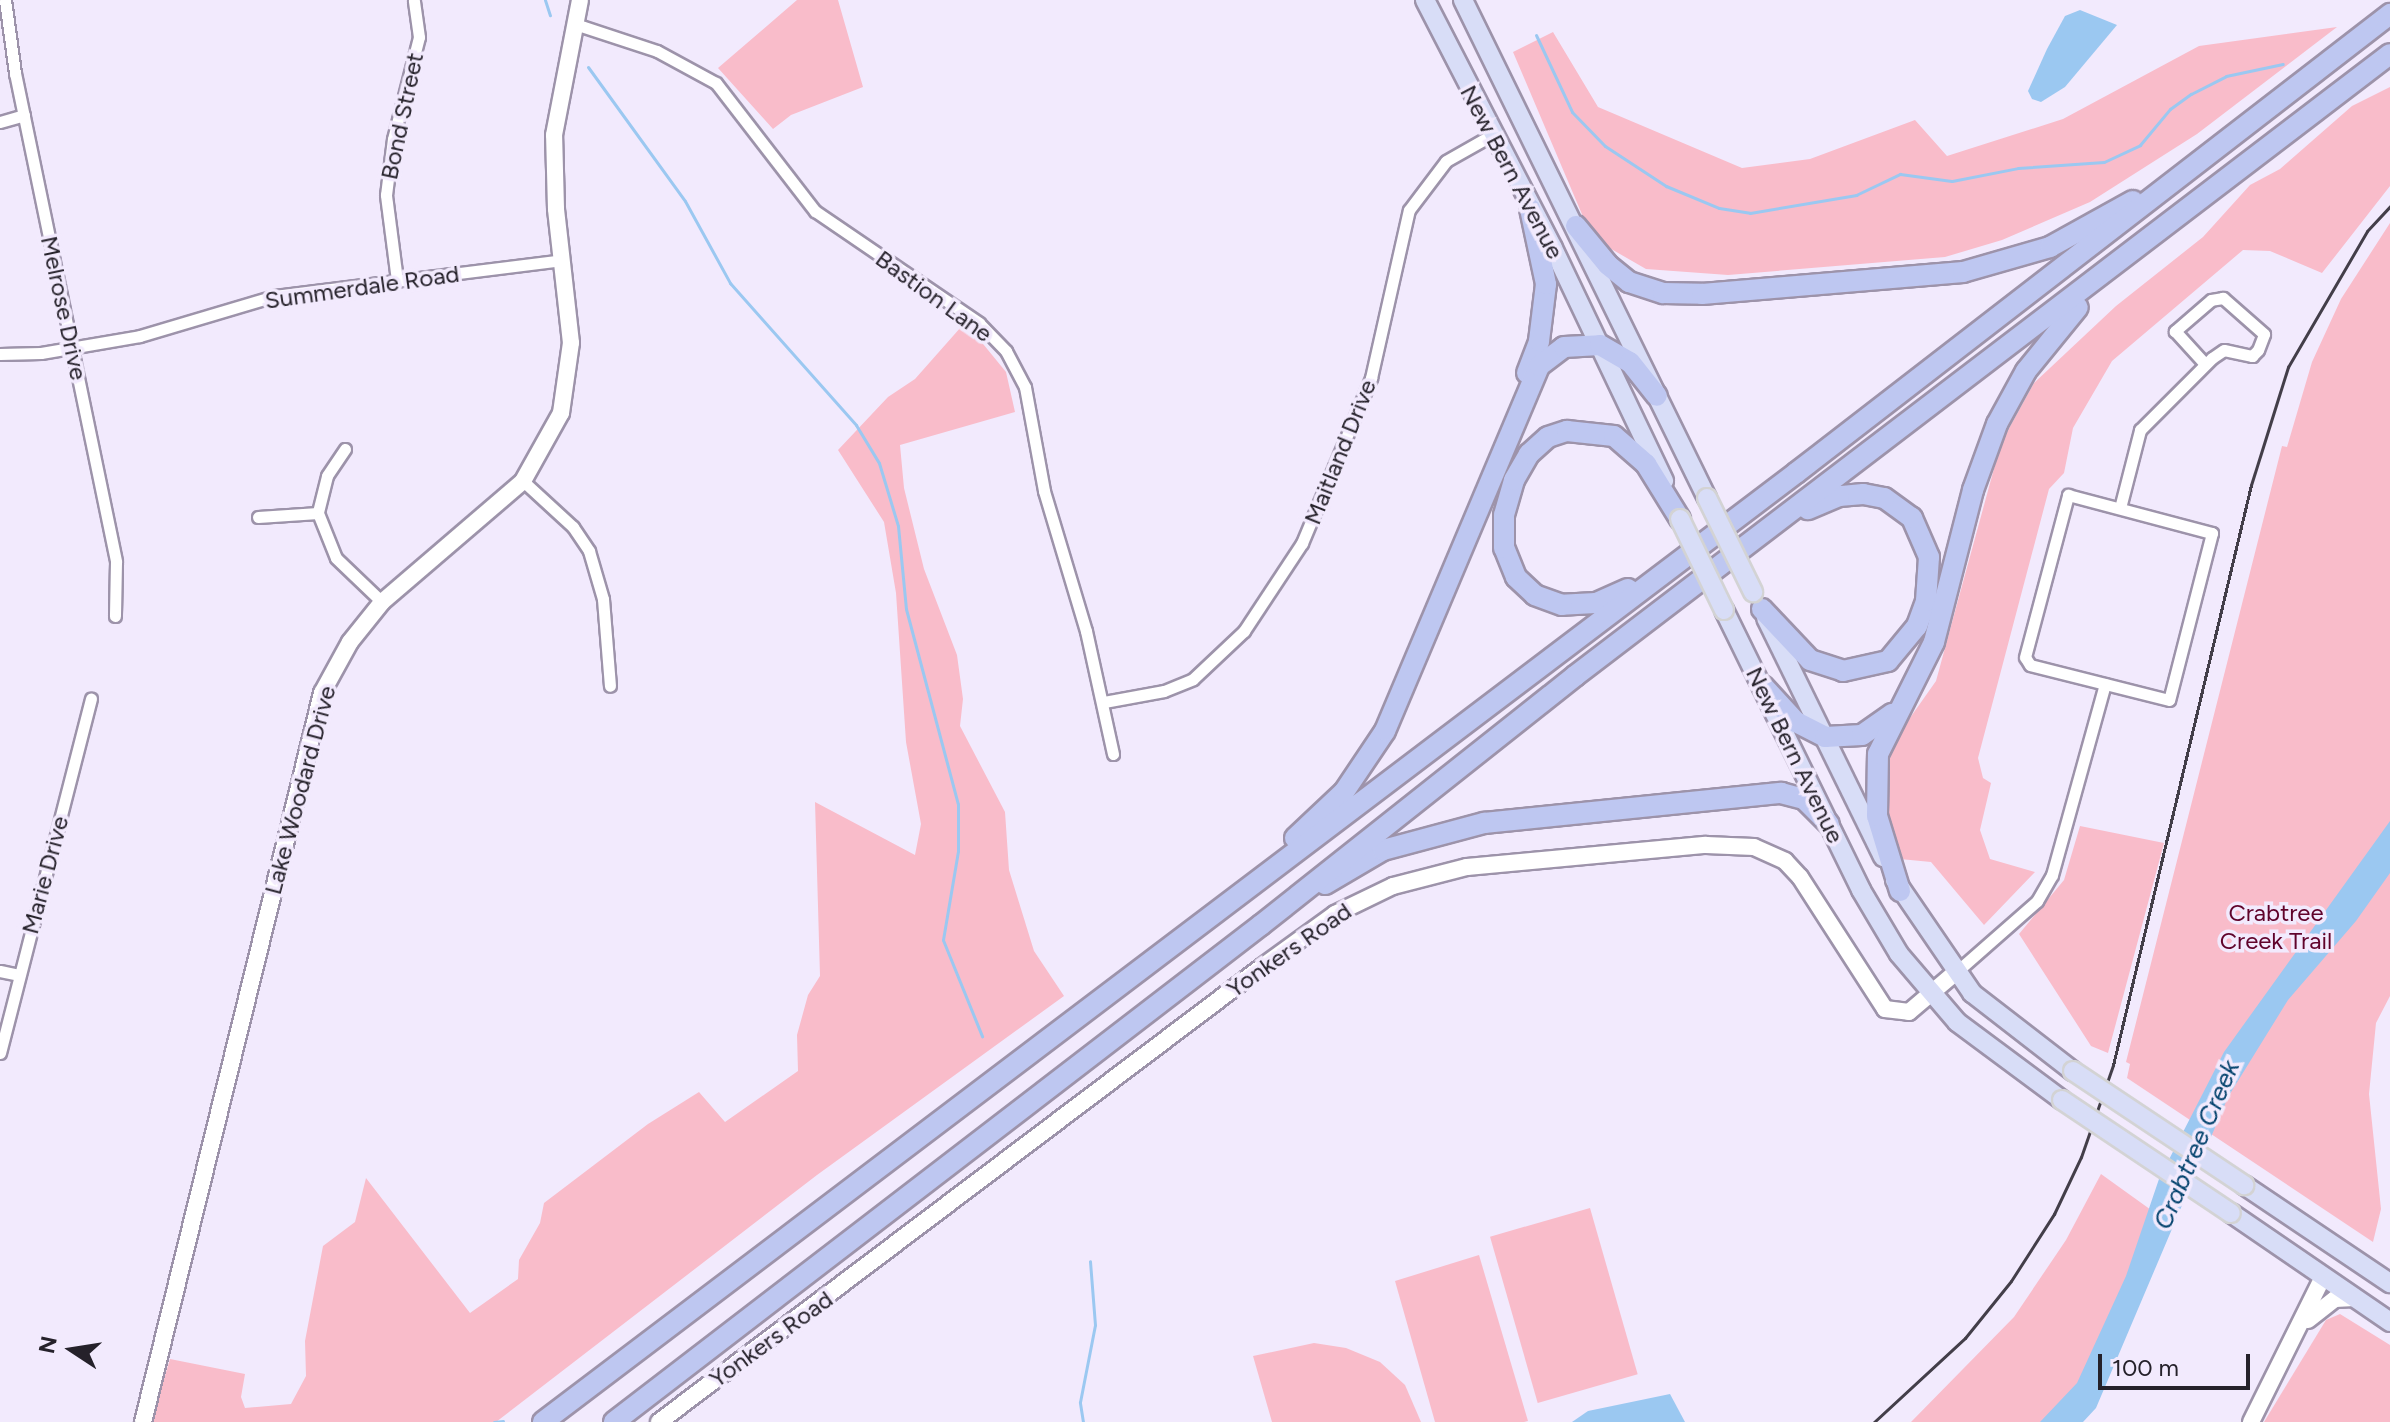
<!DOCTYPE html>
<style>
body{margin:0}
#map{position:relative;width:2390px;height:1422px;overflow:hidden;background:#f2eafd;font-family:Figtree,sans-serif}
div>[style]{position:absolute}
[style*='--x']{left:calc(var(--x)*1px);top:calc(var(--y)*1px);width:calc(var(--w)*1px);rotate:calc(var(--a)*1deg)}
.green>*{inset:0;background:#f9bcca;transform-origin:0 0}
.water>*{inset:0;background:#9bc8f1}
.stream>*{height:3px;margin:-1.5px;padding:0 1.5px;transform-origin:1.5px;border-radius:1.5px;background:#9bc8f1}
.roads{filter:drop-shadow(2px 0 #9d93aa) drop-shadow(-2px 0 #9d93aa) drop-shadow(0 2px #9d93aa) drop-shadow(0 -2px #9d93aa)}
.street>*{height:11px;margin:-5.5px;padding:0 5.5px;transform-origin:5.5px;border-radius:5.5px;background:#fff}
.secondary>*{height:16px;margin:-8px;padding:0 8px;transform-origin:8px;border-radius:8px;background:#fff}
.primary>*{height:18px;margin:-9px;padding:0 9px;transform-origin:9px;border-radius:9px;background:#d8ddf7}
.highway>*{height:20px;margin:-10px;padding:0 10px;transform-origin:10px;border-radius:10px;background:#bec7f1}
.rail>*{height:3px;margin:-1.5px;padding:0 1.5px;transform-origin:1.5px;border-radius:1.5px;background:#433e49}
.bridges{filter:drop-shadow(2px 0 #d3d3d4) drop-shadow(-2px 0 #d3d3d4) drop-shadow(0 2px #d3d3d4) drop-shadow(0 -2px #d3d3d4)}
.primary-bridge>*{height:18px;margin:-9px;padding:0 9px;transform-origin:9px;border-radius:9px;background:#d8ddf7}
span{translate:-50% -50%;white-space:nowrap;text-align:center;line-height:1.15;-webkit-text-stroke:7px #f2eafd;paint-order:stroke}
.street-label{font-size:24px;color:#25212a}
.park-label{font-size:24px;color:#60032b}
.water-label{font-size:26px;color:#04436e;font-style:italic}
.north{position:absolute;left:32px;top:1310px;width:80px;height:80px;-webkit-text-stroke:6px #f2eafd;paint-order:stroke;rotate:282deg;font-size:22px;font-weight:700;line-height:32px;text-align:center;color:#25212a}
.north::after{content:'';display:block;margin:auto;width:28px;height:36px;background:#25212a;clip-path:polygon(50% 0,100% 100%,50% 72%,0 100%)}
.scale{position:absolute;left:2098px;top:1354px;width:152px;height:36px;box-sizing:border-box;border:4px solid #25212a;border-top:0;padding-left:10px;font-size:24px;line-height:28px;white-space:nowrap;color:#25212a;-webkit-text-stroke:6px #f2eafd;paint-order:stroke}
</style>
<div id="map">
<div class="green">
<div style="clip-path:polygon(797px 0,838px 0,863px 87px,791px 115px,773px 129px,718px 68px)"></div>
<div style="clip-path:polygon(2337px 27px,2197px 134px,2090px 202px,2002px 240px,1945px 257px,1728px 275px,1646px 269px,1606px 246px,1584px 219px,1513px 52px,1553px 32px,1598px 107px,1742px 168px,1810px 159px,1915px 120px,1947px 156px,2063px 119px,2199px 46px)"></div>
<div style="clip-path:polygon(2390px 87px,2390px 186px,2322px 273px,2270px 251px,2243px 250px,2112px 361px,2073px 428px,2064px 473px,2049px 489px,1978px 758px,1983px 778px,1991px 783px,1980px 830px,1990px 859px,2035px 872px,1984px 925px,1931px 862px,1900px 859px,1882px 799px,1893px 742px,1936px 681px,2001px 443px,2034px 383px,2116px 306px,2203px 237px,2250px 185px,2280px 169px,2352px 106px)"></div>
<div style="clip-path:polygon(2390px 223px,2390px 996px,2376px 1023px,2369px 1094px,2381px 1209px,2373px 1242px,2127px 1078px,2130px 1064px,2126px 1062px,2282px 446px,2287px 447px,2312px 362px,2341px 299px)"></div>
<div style="clip-path:polygon(961px 327px,979px 339px,1006px 372px,1015px 412px,900px 445px,904px 488px,924px 569px,957px 655px,963px 699px,960px 726px,1005px 812px,1009px 870px,1034px 951px,1064px 996px,817px 1175px,496px 1422px,151px 1422px,170px 1359px,245px 1374px,241px 1397px,245px 1408px,291px 1404px,306px 1376px,305px 1341px,323px 1246px,355px 1222px,366px 1178px,470px 1313px,518px 1279px,519px 1260px,540px 1223px,544px 1203px,648px 1124px,699px 1092px,725px 1122px,798px 1071px,797px 1035px,808px 995px,820px 976px,815px 802px,915px 855px,921px 824px,906px 742px,896px 593px,884px 522px,838px 450px,888px 397px,915px 379px)"></div>
<div style="clip-path:polygon(2080px 826px,2164px 843px,2108px 1053px,2091px 1046px,2019px 934px,2064px 880px)"></div>
<div style="clip-path:polygon(2101px 1174px,2165px 1220px,2075px 1422px,1911px 1422px,2014px 1317px,2066px 1240px)"></div>
<div style="left:1590px;top:1208px;width:173px;height:104px;rotate:74deg"></div>
<div style="clip-path:polygon(1479px 1255px,1528px 1421px,1524px 1422px,1435px 1422px,1395px 1281px)"></div>
<div style="clip-path:polygon(2340px 1314px,2390px 1345px,2390px 1422px,2264px 1422px,2326px 1320px)"></div>
<div style="clip-path:polygon(1314px 1343px,1346px 1348px,1380px 1362px,1405px 1385px,1421px 1422px,1272px 1422px,1253px 1356px)"></div>
</div>
<div class="water">
<div style="clip-path:polygon(2080px 10px,2117px 25px,2065px 87px,2041px 102px,2032px 99px,2028px 91px,2047px 49px,2065px 16px)"></div>
<div style="clip-path:polygon(2390px 821px,2390px 873px,2356px 921px,2288px 1000px,2228px 1097px,2096px 1408px,2083px 1422px,2040px 1422px,2077px 1383px,2126px 1276px,2159px 1179px,2224px 1052px)"></div>
<div style="clip-path:polygon(1670px 1394px,1685px 1422px,1572px 1422px,1588px 1411px)"></div>
</div>
<div class="stream">
<div style="--x:545;--y:0;--w:16;--a:72"></div>
<div style="--x:1536;--y:35;--w:85;--a:64.9"></div>
<div style="--x:1572;--y:112;--w:47;--a:45.9"></div>
<div style="--x:1605;--y:146;--w:73;--a:33.3"></div>
<div style="--x:1666;--y:186;--w:57;--a:22.5"></div>
<div style="--x:1719;--y:208;--w:31;--a:9"></div>
<div style="--x:1750;--y:213;--w:108;--a:-9.6"></div>
<div style="--x:1856;--y:195;--w:49;--a:-25.5"></div>
<div style="--x:1900;--y:174;--w:52;--a:7.7"></div>
<div style="--x:1952;--y:181;--w:67;--a:-11.1"></div>
<div style="--x:2018;--y:168;--w:86;--a:-4"></div>
<div style="--x:2104;--y:162;--w:40;--a:-25"></div>
<div style="--x:2140;--y:145;--w:47;--a:-50.2"></div>
<div style="--x:2170;--y:109;--w:26;--a:-36"></div>
<div style="--x:2191;--y:94;--w:39;--a:-27"></div>
<div style="--x:2226;--y:76;--w:58;--a:-11.9"></div>
<div style="--x:588;--y:67;--w:165;--a:54.1"></div>
<div style="--x:685;--y:201;--w:94;--a:61.2"></div>
<div style="--x:730;--y:283;--w:190;--a:48.4"></div>
<div style="--x:856;--y:425;--w:44;--a:58.8"></div>
<div style="--x:879;--y:463;--w:66;--a:73.2"></div>
<div style="--x:898;--y:526;--w:83;--a:84.5"></div>
<div style="--x:906;--y:609;--w:202;--a:75.1"></div>
<div style="--x:958;--y:804;--w:47;--a:90"></div>
<div style="--x:958;--y:851;--w:90;--a:99.6"></div>
<div style="--x:943;--y:940;--w:104;--a:67.9"></div>
<div style="--x:494;--y:1422;--w:9;--a:-6"></div>
<div style="--x:1083;--y:1422;--w:20;--a:-99"></div>
<div style="--x:1080;--y:1402;--w:78;--a:-79"></div>
<div style="--x:1095;--y:1325;--w:64;--a:-94.5"></div>
</div>
<div class="roads">
<div class="street">
<div style="--x:5;--y:0;--w:74;--a:82.2"></div>
<div style="--x:15;--y:73;--w:499;--a:78.3"></div>
<div style="--x:116;--y:562;--w:54;--a:91.1"></div>
<div style="--x:575;--y:24;--w:86;--a:18.2"></div>
<div style="--x:657;--y:51;--w:67;--a:28.5"></div>
<div style="--x:716;--y:83;--w:162;--a:52.3"></div>
<div style="--x:815;--y:211;--w:199;--a:34.3"></div>
<div style="--x:979;--y:323;--w:39;--a:46"></div>
<div style="--x:1006;--y:351;--w:41;--a:62.2"></div>
<div style="--x:1025;--y:387;--w:106;--a:79.6"></div>
<div style="--x:1044;--y:491;--w:146;--a:73.3"></div>
<div style="--x:1086;--y:631;--w:126;--a:77.6"></div>
<div style="--x:0;--y:122;--w:25;--a:-16"></div>
<div style="--x:397;--y:280;--w:86;--a:-97.4"></div>
<div style="--x:386;--y:195;--w:56;--a:-82.9"></div>
<div style="--x:393;--y:139;--w:105;--a:-75.7"></div>
<div style="--x:419;--y:37;--w:37;--a:-98"></div>
<div style="--x:0;--y:354;--w:41;--a:-1.4"></div>
<div style="--x:41;--y:353;--w:100;--a:-9.7"></div>
<div style="--x:140;--y:336;--w:140;--a:-16.6"></div>
<div style="--x:274;--y:296;--w:289;--a:-7.1"></div>
<div style="--x:345;--y:449;--w:32;--a:124"></div>
<div style="--x:327;--y:476;--w:38;--a:104"></div>
<div style="--x:318;--y:513;--w:48;--a:68.2"></div>
<div style="--x:336;--y:558;--w:64;--a:43.7"></div>
<div style="--x:523;--y:481;--w:68;--a:42.6"></div>
<div style="--x:573;--y:527;--w:29;--a:56"></div>
<div style="--x:589;--y:551;--w:50;--a:73.7"></div>
<div style="--x:603;--y:599;--w:87;--a:85.4"></div>
<div style="--x:2068;--y:495;--w:149;--a:14.8"></div>
<div style="--x:2212;--y:533;--w:172;--a:104.4"></div>
<div style="--x:2169;--y:700;--w:143;--a:-165.9"></div>
<div style="--x:2030;--y:665;--w:9;--a:-122"></div>
<div style="--x:2025;--y:657;--w:168;--a:-75.1"></div>
<div style="--x:2120;--y:508;--w:81;--a:-75.6"></div>
<div style="--x:2140;--y:430;--w:102;--a:-45"></div>
<div style="--x:2212;--y:358;--w:14;--a:-34"></div>
<div style="--x:2224;--y:350;--w:29;--a:12"></div>
<div style="--x:2252;--y:356;--w:8;--a:-45"></div>
<div style="--x:2258;--y:350;--w:17;--a:-69"></div>
<div style="--x:2264;--y:334;--w:55;--a:-138.7"></div>
<div style="--x:2223;--y:298;--w:12;--a:171"></div>
<div style="--x:2211;--y:300;--w:48;--a:139.3"></div>
<div style="--x:2175;--y:331;--w:45;--a:47.7"></div>
<div style="--x:258;--y:517;--w:60;--a:-3.8"></div>
<div style="--x:1104;--y:702;--w:61;--a:-10.4"></div>
<div style="--x:1164;--y:691;--w:31;--a:-22"></div>
<div style="--x:1193;--y:679;--w:70;--a:-43.3"></div>
<div style="--x:1244;--y:631;--w:105;--a:-56.6"></div>
<div style="--x:1302;--y:543;--w:179;--a:-67.3"></div>
<div style="--x:1371;--y:378;--w:172;--a:-77.3"></div>
<div style="--x:1409;--y:210;--w:61;--a:-52.9"></div>
<div style="--x:1446;--y:161;--w:53;--a:-29.5"></div>
<div style="--x:0;--y:971;--w:19;--a:12"></div>
<div style="--x:1955;--y:973;--w:109;--a:-41.3"></div>
<div style="--x:2037;--y:901;--w:30;--a:-60"></div>
<div style="--x:2052;--y:875;--w:198;--a:-74.5"></div>
<div style="--x:0;--y:1053;--w:366;--a:-75.6"></div>
</div>
<div class="secondary">
<div style="--x:2308;--y:1320;--w:34;--a:-38"></div>
<div style="--x:2335;--y:1299;--w:19;--a:-3"></div>
<div style="--x:143;--y:1422;--w:751;--a:-76.2"></div>
<div style="--x:322;--y:693;--w:58;--a:-61.2"></div>
<div style="--x:350;--y:642;--w:51;--a:-51.3"></div>
<div style="--x:382;--y:602;--w:186;--a:-40.6"></div>
<div style="--x:523;--y:481;--w:78;--a:-60.8"></div>
<div style="--x:561;--y:413;--w:71;--a:-81.9"></div>
<div style="--x:571;--y:343;--w:135;--a:-96.4"></div>
<div style="--x:556;--y:209;--w:74;--a:-91.5"></div>
<div style="--x:554;--y:135;--w:137;--a:-79.1"></div>
<div style="--x:659;--y:1422;--w:755;--a:-37.04"></div>
<div style="--x:1262;--y:967;--w:90;--a:-36"></div>
<div style="--x:1335;--y:914;--w:64;--a:-25.8"></div>
<div style="--x:1393;--y:886;--w:76;--a:-14.4"></div>
<div style="--x:1467;--y:867;--w:240;--a:-5.3"></div>
<div style="--x:1706;--y:845;--w:48;--a:2.4"></div>
<div style="--x:1754;--y:847;--w:34;--a:24"></div>
<div style="--x:1785;--y:861;--w:22;--a:47"></div>
<div style="--x:1800;--y:877;--w:157;--a:57.2"></div>
<div style="--x:1885;--y:1009;--w:24;--a:7"></div>
<div style="--x:1909;--y:1012;--w:60;--a:-40.3"></div>
<div style="--x:2251;--y:1422;--w:162;--a:-63.6"></div>
</div>
<div class="primary">
<div style="--x:1425;--y:0;--w:279;--a:62.7"></div>
<div style="--x:1553;--y:248;--w:258;--a:64.5"></div>
<div style="--x:1463;--y:0;--w:555;--a:63.9"></div>
<div style="--x:1724;--y:610;--w:312;--a:63.9"></div>
<div style="--x:1861;--y:890;--w:74;--a:59.3"></div>
<div style="--x:1899;--y:954;--w:89;--a:49.5"></div>
<div style="--x:1957;--y:1022;--w:131;--a:36.6"></div>
<div style="--x:1766;--y:618;--w:266;--a:63.9"></div>
<div style="--x:1895;--y:880;--w:137;--a:55.7"></div>
<div style="--x:1972;--y:993;--w:128;--a:37.7"></div>
<div style="--x:2244;--y:1185;--w:176;--a:33.9"></div>
<div style="--x:2231;--y:1213;--w:193;--a:34.4"></div>
</div>
<div class="highway">
<div style="--x:1576;--y:226;--w:50;--a:50.6"></div>
<div style="--x:1608;--y:265;--w:27;--a:39"></div>
<div style="--x:1629;--y:282;--w:36;--a:18"></div>
<div style="--x:1663;--y:293;--w:39;--a:1"></div>
<div style="--x:1702;--y:294;--w:262;--a:-4.8"></div>
<div style="--x:1963;--y:272;--w:91;--a:-16"></div>
<div style="--x:2050;--y:247;--w:95;--a:-29"></div>
<div style="--x:1527;--y:373;--w:34;--a:-69"></div>
<div style="--x:1539;--y:341;--w:57;--a:-83"></div>
<div style="--x:1546;--y:284;--w:77;--a:-102"></div>
<div style="--x:1628;--y:589;--w:35;--a:156"></div>
<div style="--x:1596;--y:603;--w:34;--a:177"></div>
<div style="--x:1562;--y:605;--w:29;--a:-160"></div>
<div style="--x:1535;--y:595;--w:26;--a:-137"></div>
<div style="--x:1516;--y:577;--w:31;--a:-112"></div>
<div style="--x:1504;--y:548;--w:33;--a:-90"></div>
<div style="--x:1504;--y:515;--w:36;--a:-74"></div>
<div style="--x:1514;--y:480;--w:30;--a:-60"></div>
<div style="--x:1529;--y:454;--w:25;--a:-42"></div>
<div style="--x:1548;--y:437;--w:20;--a:-18"></div>
<div style="--x:1567;--y:431;--w:47;--a:6.1"></div>
<div style="--x:1614;--y:436;--w:43;--a:41.2"></div>
<div style="--x:1646;--y:464;--w:65;--a:58.3"></div>
<div style="--x:1762;--y:609;--w:70;--a:46.7"></div>
<div style="--x:1810;--y:660;--w:35;--a:18"></div>
<div style="--x:1843;--y:671;--w:46;--a:-12.5"></div>
<div style="--x:1888;--y:661;--w:45;--a:-50.4"></div>
<div style="--x:1917;--y:626;--w:27;--a:-70"></div>
<div style="--x:1926;--y:601;--w:44;--a:-86.1"></div>
<div style="--x:1929;--y:557;--w:43;--a:-113.6"></div>
<div style="--x:1912;--y:518;--w:34;--a:-144"></div>
<div style="--x:1884;--y:498;--w:21;--a:-169"></div>
<div style="--x:1863;--y:494;--w:24;--a:175"></div>
<div style="--x:1839;--y:496;--w:34;--a:157"></div>
<div style="--x:1763;--y:686;--w:49;--a:47.5"></div>
<div style="--x:1796;--y:722;--w:33;--a:27"></div>
<div style="--x:1825;--y:737;--w:37;--a:-3"></div>
<div style="--x:1862;--y:735;--w:37;--a:-35"></div>
<div style="--x:1295;--y:838;--w:67;--a:-43.2"></div>
<div style="--x:1344;--y:792;--w:73;--a:-56.1"></div>
<div style="--x:1385;--y:731;--w:396;--a:-67.1"></div>
<div style="--x:1539;--y:366;--w:31;--a:-37"></div>
<div style="--x:1564;--y:347;--w:36;--a:-3"></div>
<div style="--x:1600;--y:345;--w:34;--a:30"></div>
<div style="--x:1630;--y:362;--w:43;--a:51.5"></div>
<div style="--x:1325;--y:884;--w:67;--a:-30.4"></div>
<div style="--x:1383;--y:850;--w:105;--a:-15"></div>
<div style="--x:1484;--y:823;--w:299;--a:-5.8"></div>
<div style="--x:1781;--y:793;--w:24;--a:15"></div>
<div style="--x:1804;--y:799;--w:35;--a:45"></div>
<div style="--x:1900;--y:891;--w:78;--a:-107"></div>
<div style="--x:1877;--y:816;--w:62;--a:-89.1"></div>
<div style="--x:1878;--y:754;--w:125;--a:-63.4"></div>
<div style="--x:1934;--y:642;--w:157;--a:-75.6"></div>
<div style="--x:1973;--y:490;--w:70;--a:-70"></div>
<div style="--x:1997;--y:424;--w:60;--a:-61.3"></div>
<div style="--x:2026;--y:371;--w:82;--a:-50.9"></div>
<div style="--x:543;--y:1422;--w:1572;--a:-37.14"></div>
<div style="--x:1796;--y:473;--w:751;--a:-37.69"></div>
<div style="--x:614;--y:1422;--w:816;--a:-37.53"></div>
<div style="--x:1261;--y:925;--w:401;--a:-38.4"></div>
<div style="--x:1575;--y:676;--w:1025;--a:-37.35"></div>
</div>
</div>
<div class="rail">
<div style="--x:1874;--y:1422;--w:124;--a:-42.7"></div>
<div style="--x:1965;--y:1338;--w:73;--a:-51.1"></div>
<div style="--x:2011;--y:1281;--w:80;--a:-57.3"></div>
<div style="--x:2054;--y:1214;--w:63;--a:-64.7"></div>
<div style="--x:2081;--y:1157;--w:97;--a:-70.8"></div>
<div style="--x:2113;--y:1065;--w:596;--a:-76.62"></div>
<div style="--x:2251;--y:485;--w:124;--a:-72.6"></div>
<div style="--x:2288;--y:367;--w:157;--a:-59.8"></div>
<div style="--x:2367;--y:231;--w:34;--a:-47"></div>
</div>
<div class="bridges">
<div class="primary-bridge">
<div style="--x:1707;--y:498;--w:105;--a:63.9"></div>
<div style="--x:1680;--y:519;--w:101;--a:64.2"></div>
<div style="--x:2073;--y:1071;--w:206;--a:33.7"></div>
<div style="--x:2062;--y:1100;--w:203;--a:33.8"></div>
</div>
</div>
<div class="street-label">
<span style="left:402px;top:116px;rotate:-78deg">Bond Street</span>
<span style="left:1512px;top:172px;rotate:62deg">New Bern Avenue</span>
<span style="left:362px;top:287px;rotate:-8deg">Summerdale Road</span>
<span style="left:934px;top:296px;rotate:36deg">Bastion Lane</span>
<span style="left:64px;top:308px;rotate:78deg">Melrose Drive</span>
<span style="left:1340px;top:452px;rotate:-68deg">Maitland Drive</span>
<span style="left:1795px;top:755px;rotate:64deg">New Bern Avenue</span>
<span style="left:300px;top:790px;rotate:-75deg">Lake Woodard Drive</span>
<span style="left:45px;top:875px;rotate:-75deg">Marie Drive</span>
<span style="left:1289px;top:950px;rotate:-35deg">Yonkers Road</span>
<span style="left:771px;top:1339px;rotate:-36deg">Yonkers Road</span>
</div>
<div class="park-label">
<span style="left:2276px;top:927px">Crabtree<br>Creek Trail</span>
</div>
<div class="water-label">
<span style="left:2197px;top:1145px;rotate:-67deg">Crabtree Creek</span>
</div>
<div class="north">N</div>
<div class="scale">100 m</div>
</div>
